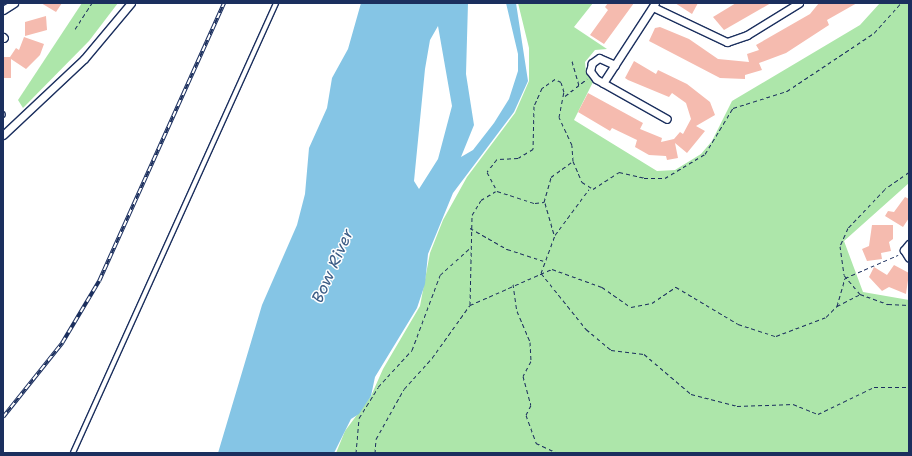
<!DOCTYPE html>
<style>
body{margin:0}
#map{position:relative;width:912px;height:456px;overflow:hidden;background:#fff;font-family:"Shantell Sans",sans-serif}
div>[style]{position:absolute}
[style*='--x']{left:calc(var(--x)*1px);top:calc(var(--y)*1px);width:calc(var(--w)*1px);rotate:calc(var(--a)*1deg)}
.green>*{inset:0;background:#ade6aa}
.water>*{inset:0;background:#85c5e5}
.building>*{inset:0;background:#f5bbaf}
.path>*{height:1px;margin-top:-0.5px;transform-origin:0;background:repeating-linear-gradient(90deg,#1b2f5e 0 4px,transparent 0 7px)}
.roads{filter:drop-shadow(1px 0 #1b2f5e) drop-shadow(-1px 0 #1b2f5e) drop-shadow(0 1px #1b2f5e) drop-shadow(0 -1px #1b2f5e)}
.service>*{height:3.5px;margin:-1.75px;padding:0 1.75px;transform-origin:1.75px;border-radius:1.75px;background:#fff}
.minor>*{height:7px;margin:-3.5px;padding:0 3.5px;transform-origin:3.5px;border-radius:3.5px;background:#fff}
.rail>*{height:3.5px;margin-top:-1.75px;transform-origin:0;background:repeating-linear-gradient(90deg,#fff 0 6px,#1b2f5e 0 12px);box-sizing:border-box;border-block:1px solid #1b2f5e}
span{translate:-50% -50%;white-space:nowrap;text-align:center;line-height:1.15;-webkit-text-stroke:3px #fff;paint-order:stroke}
.water-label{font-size:16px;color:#3b5c86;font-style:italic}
.frame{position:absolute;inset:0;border:4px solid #1b2f5e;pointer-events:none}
</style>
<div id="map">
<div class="green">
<div style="clip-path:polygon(82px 3px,118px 3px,89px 41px,23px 108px,18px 100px)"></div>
<div style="clip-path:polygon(518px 3px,593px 3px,574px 27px,607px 49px,595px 50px,585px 62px,586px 73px,593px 82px,574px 120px,657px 171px,675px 170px,701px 154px,712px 141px,732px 101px,860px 25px,880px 3px,909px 3px,909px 183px,844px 241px,863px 292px,909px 300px,909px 453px,336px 453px,345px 431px,371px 396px,383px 369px,420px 306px,430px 253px,443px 220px,467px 177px,515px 113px,529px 81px,529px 48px)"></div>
</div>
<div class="water">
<div style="clip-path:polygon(evenodd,361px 3px,468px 3px,466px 74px,474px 125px,461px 157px,473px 150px,494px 123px,509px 99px,518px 71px,518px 54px,506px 3px,516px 3px,528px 81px,514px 112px,453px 193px,428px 254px,425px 284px,417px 308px,375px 377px,371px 396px,359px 414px,351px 419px,334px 453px,218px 453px,262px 305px,297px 225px,305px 194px,309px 148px,327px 108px,332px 78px,348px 49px,361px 3px,438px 26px,452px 106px,438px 159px,419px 189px,414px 181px,425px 69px,430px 40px,438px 26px)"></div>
</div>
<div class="building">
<div style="clip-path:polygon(41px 3px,62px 3px,56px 12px)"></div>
<div style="clip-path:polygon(608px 3px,634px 3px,604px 44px,590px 35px,608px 10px,605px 7px)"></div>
<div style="clip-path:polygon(675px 3px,698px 3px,692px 14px)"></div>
<div style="clip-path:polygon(736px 3px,771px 3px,724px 30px,713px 17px)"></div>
<div style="clip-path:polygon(819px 3px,857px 3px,827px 20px,829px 25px,786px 53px,759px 63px,762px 70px,745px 75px,745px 79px,720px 78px,649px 41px,655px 28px,660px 27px,689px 39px,718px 59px,749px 62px,747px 54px,759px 50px,756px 45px,810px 14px)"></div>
<div style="clip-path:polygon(46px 16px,47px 30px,25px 36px,25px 22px)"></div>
<div style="clip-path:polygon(24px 37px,44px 44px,40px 55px,26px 69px,11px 59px,11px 78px,3px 78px,3px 57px,10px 57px,16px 48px,19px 50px)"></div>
<div style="clip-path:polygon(634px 61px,656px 74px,658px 70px,687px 84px,710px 102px,715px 115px,696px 126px,705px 131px,687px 153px,675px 143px,678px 158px,667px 160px,666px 156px,649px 155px,635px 147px,637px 140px,612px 128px,610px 131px,578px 112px,588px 93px,643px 123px,640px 129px,662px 138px,661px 142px,674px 139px,680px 132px,683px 134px,691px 119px,686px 103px,672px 93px,669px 97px,628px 80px,625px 78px)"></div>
<div style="clip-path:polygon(905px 197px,909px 199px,909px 218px,903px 227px,885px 216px,888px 211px,894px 212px)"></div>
<div style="clip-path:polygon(872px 225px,893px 225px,893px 239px,889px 242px,891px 251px,881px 253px,882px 259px,867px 261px,862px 249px,869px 246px)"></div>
<div style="clip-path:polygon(894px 265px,909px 273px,906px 294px,889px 287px,882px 291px,869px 277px,874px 267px,887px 275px)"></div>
</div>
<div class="path">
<div style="--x:75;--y:29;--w:31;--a:-57"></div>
<div style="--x:572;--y:61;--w:26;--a:74"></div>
<div style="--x:565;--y:96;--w:28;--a:-38"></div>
<div style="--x:573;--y:161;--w:16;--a:-94"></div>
<div style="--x:572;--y:145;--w:31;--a:-115"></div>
<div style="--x:559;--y:117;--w:25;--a:-79"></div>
<div style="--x:564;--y:92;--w:10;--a:-107"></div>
<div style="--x:561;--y:82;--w:7;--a:-153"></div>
<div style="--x:555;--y:79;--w:16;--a:145"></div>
<div style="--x:542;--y:88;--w:20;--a:114"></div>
<div style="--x:534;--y:106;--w:43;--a:91.3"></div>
<div style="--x:533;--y:149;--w:17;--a:149"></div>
<div style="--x:518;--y:158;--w:21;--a:177"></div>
<div style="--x:497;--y:159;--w:16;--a:128"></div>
<div style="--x:487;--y:172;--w:21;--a:62"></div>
<div style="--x:497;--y:191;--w:40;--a:18"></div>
<div style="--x:535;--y:203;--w:9;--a:-6"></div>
<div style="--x:544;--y:202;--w:26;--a:-74"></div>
<div style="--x:551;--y:177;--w:27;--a:-36"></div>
<div style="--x:573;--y:161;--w:23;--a:67"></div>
<div style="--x:582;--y:182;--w:13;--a:32"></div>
<div style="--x:593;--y:189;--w:31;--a:-33"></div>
<div style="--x:619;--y:172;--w:26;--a:13"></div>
<div style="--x:644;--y:178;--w:21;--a:0"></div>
<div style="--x:665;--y:178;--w:47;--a:-31"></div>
<div style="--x:705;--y:154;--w:54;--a:-58.7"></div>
<div style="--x:733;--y:108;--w:57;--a:-17.5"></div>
<div style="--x:787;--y:91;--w:105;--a:-33.7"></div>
<div style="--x:874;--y:33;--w:40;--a:-48"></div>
<div style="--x:909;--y:172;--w:29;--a:145"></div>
<div style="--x:885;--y:189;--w:54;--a:133.5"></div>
<div style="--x:848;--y:228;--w:20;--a:114"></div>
<div style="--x:840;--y:246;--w:29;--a:82"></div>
<div style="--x:844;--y:275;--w:25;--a:50"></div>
<div style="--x:860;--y:294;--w:30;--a:20"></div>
<div style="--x:888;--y:304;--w:21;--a:3"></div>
<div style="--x:545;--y:203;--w:32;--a:74"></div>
<div style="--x:470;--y:228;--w:43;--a:29.6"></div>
<div style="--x:507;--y:249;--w:38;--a:18"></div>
<div style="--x:541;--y:273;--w:72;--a:51.2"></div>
<div style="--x:586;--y:329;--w:33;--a:40"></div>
<div style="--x:611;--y:350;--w:33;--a:7"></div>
<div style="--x:644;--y:354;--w:62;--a:40.4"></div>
<div style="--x:691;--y:394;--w:48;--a:14.6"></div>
<div style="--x:737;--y:406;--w:56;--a:-2"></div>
<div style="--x:793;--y:404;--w:27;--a:22"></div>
<div style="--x:818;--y:414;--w:62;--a:-25.7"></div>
<div style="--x:874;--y:387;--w:35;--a:0"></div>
<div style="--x:541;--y:273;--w:40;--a:-69.8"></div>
<div style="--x:555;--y:235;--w:57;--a:-53.5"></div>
<div style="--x:513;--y:284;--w:27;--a:82"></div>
<div style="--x:517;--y:311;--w:34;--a:67"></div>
<div style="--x:530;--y:342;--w:19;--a:87"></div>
<div style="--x:531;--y:361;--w:17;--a:118"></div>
<div style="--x:523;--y:376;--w:30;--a:75"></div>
<div style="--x:531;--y:405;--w:11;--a:117"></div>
<div style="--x:526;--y:415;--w:30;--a:70"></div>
<div style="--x:536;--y:443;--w:23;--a:25"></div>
<div style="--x:470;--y:305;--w:90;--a:-23.7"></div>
<div style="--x:552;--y:269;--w:53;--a:19.8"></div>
<div style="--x:602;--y:287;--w:35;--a:35"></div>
<div style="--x:631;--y:307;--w:21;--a:-11"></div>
<div style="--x:652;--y:303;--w:29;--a:-34"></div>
<div style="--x:676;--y:287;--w:72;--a:30.8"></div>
<div style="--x:738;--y:324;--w:40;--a:18"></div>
<div style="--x:776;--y:336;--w:53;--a:-20.8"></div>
<div style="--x:826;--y:317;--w:16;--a:-45"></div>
<div style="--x:837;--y:306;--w:29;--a:-74"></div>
<div style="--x:845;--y:278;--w:58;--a:-23.5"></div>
<div style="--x:837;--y:306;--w:25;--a:-27"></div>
<div style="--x:356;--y:453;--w:35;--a:-85"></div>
<div style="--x:359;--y:418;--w:36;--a:-58"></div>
<div style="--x:378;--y:387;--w:50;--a:-47.4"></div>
<div style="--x:412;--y:350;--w:80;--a:-69.5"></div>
<div style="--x:440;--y:275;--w:39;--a:-42"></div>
<div style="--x:375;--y:453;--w:14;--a:-86"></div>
<div style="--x:376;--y:439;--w:57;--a:-60.8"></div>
<div style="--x:404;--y:389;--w:42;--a:-47.9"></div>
<div style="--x:432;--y:358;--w:65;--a:-54.4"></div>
<div style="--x:470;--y:305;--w:90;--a:-88.7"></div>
<div style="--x:472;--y:215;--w:17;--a:-59"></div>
<div style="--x:481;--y:200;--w:17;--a:-31"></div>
</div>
<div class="roads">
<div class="service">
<div style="--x:3;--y:114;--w:1;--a:90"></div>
<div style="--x:73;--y:453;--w:494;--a:-65.7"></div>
</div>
<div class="minor">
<div style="--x:653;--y:7;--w:82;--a:25.3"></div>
<div style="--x:727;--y:42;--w:21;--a:-19"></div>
<div style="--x:747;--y:35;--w:61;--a:-31.6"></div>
<div style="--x:3;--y:10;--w:13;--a:-32"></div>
<div style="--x:3;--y:37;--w:1;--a:45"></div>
<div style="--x:615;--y:65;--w:17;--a:-156"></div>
<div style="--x:599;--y:58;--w:9;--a:144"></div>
<div style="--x:592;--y:63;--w:8;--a:104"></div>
<div style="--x:590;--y:71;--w:10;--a:53"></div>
<div style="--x:596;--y:79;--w:81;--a:29.4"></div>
<div style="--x:603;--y:83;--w:95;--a:-57"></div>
<div style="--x:3;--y:135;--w:111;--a:-43.2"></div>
<div style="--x:84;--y:59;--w:73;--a:-50"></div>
<div style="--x:909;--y:244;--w:8;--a:130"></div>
<div style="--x:904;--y:250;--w:9;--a:58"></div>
</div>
</div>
<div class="rail">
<div style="--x:3;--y:417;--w:95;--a:-51.4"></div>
<div style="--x:62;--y:343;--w:72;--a:-59.2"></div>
<div style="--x:99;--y:281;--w:305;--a:-65.8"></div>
</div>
<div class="water-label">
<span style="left:333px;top:266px;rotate:-66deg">Bow River</span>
</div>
<div class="frame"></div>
</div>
